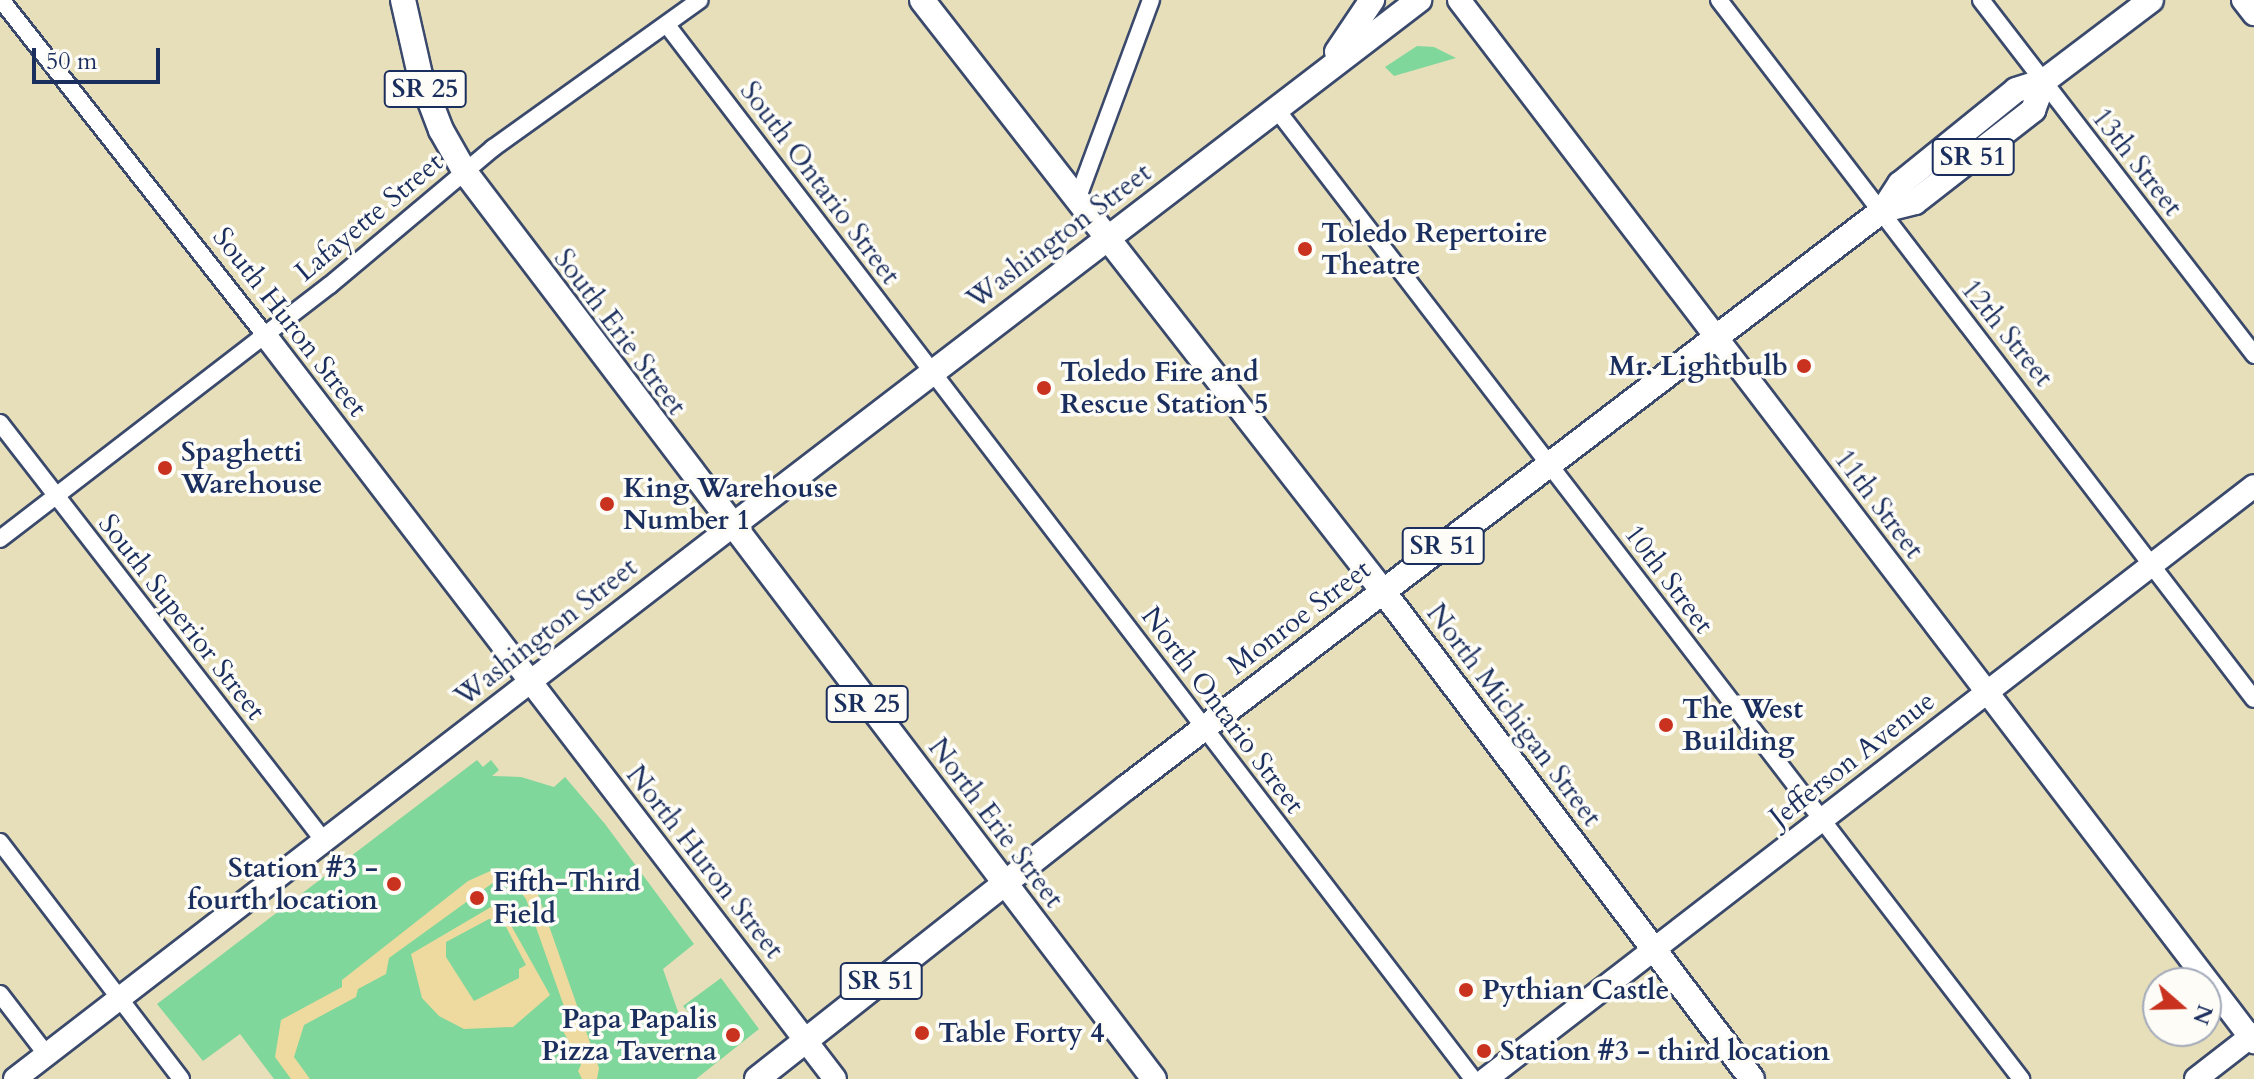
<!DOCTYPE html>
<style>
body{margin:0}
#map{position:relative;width:2254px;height:1079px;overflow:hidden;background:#e7dfba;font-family:Cardo,serif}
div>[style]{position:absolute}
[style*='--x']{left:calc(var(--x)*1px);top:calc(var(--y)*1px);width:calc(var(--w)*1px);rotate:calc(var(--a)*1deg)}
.green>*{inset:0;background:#80d79b}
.sand>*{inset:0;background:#eeda9e}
.roads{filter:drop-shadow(2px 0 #3a496c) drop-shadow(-2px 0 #3a496c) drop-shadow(0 2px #3a496c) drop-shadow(0 -2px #3a496c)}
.street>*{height:16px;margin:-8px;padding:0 8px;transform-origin:8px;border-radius:8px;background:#fff}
.secondary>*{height:22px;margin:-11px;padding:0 11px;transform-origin:11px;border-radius:11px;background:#fff}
.primary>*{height:24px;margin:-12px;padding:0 12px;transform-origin:12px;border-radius:12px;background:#fff}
.dots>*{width:22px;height:22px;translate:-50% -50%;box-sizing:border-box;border:4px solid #fdfcf7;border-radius:50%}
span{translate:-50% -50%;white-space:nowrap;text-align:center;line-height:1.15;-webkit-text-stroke:7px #fdfcf7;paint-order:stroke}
.shield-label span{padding:2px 6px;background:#fdfcf7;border:2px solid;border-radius:6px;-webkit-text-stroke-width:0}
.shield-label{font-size:26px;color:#1b2f5e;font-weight:700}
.street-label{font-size:28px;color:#1b2f5e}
.poi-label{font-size:28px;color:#1b2f5e;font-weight:700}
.left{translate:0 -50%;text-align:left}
.right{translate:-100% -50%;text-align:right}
.north{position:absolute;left:2142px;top:967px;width:80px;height:80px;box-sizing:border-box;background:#fdfcf7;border:2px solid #a3aaba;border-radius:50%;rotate:110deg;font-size:22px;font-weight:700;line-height:32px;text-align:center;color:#1b2f5e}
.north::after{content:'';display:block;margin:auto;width:28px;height:36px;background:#c8321e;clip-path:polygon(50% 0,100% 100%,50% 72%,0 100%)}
.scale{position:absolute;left:32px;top:48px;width:128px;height:36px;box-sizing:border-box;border:4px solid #1b2f5e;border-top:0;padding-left:10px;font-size:24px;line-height:28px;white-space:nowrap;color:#1b2f5e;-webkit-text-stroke:6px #fdfcf7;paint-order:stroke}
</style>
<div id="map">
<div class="green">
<div style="clip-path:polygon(1417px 46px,1434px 47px,1456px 58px,1394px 76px,1385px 67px)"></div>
<div style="clip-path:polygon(477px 760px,483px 767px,491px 760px,499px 770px,492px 776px,521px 777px,554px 787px,565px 777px,605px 824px,694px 944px,663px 969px,682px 1023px,694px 1019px,683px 1006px,721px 978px,759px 1029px,696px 1079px,274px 1079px,240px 1034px,203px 1061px,157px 1004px)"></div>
</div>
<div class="sand">
<div style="clip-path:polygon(497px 868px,523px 875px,536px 889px,599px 1068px,597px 1079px,582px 1079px,578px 1071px,581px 1065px,561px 1027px,566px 1012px,526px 899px,516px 886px,494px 882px,389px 958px,386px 974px,358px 989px,356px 997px,304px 1025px,294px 1057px,310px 1079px,291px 1079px,275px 1057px,281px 1020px,342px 987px,342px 980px,468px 881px)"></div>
<div style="clip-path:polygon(evenodd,503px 900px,510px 908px,508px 920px,550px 995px,513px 1027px,464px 1029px,439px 1016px,422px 998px,411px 954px,503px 900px,489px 919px,504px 923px,526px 965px,519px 969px,519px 978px,474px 1001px,446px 957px,446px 942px,489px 919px)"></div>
</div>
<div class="roads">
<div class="street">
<div style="--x:1719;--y:0;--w:880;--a:52.57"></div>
<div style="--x:1981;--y:0;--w:448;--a:52.4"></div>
<div style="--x:2;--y:1;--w:425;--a:51.8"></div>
<div style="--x:667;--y:25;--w:1327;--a:52.59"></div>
<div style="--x:1277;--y:110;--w:1222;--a:52.48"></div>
<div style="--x:1077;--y:200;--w:213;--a:-69.7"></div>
<div style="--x:0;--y:423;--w:529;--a:52.22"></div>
<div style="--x:0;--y:539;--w:416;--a:-37.6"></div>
<div style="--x:330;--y:285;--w:213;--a:-40"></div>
<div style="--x:493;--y:148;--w:254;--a:-35.6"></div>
<div style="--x:0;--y:842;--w:298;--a:52.6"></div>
<div style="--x:0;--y:994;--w:77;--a:52.4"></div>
</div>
<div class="secondary">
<div style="--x:1459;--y:0;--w:1311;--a:52.66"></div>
<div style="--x:2243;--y:0;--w:18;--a:52"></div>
<div style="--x:265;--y:335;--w:937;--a:52.54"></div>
<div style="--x:15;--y:1079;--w:904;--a:-37.63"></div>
<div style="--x:1486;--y:1079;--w:970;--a:-37.67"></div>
<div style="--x:2196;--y:1079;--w:73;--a:-37.8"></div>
</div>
<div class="primary">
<div style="--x:403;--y:0;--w:77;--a:77.2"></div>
<div style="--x:420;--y:75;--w:59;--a:69.1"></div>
<div style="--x:441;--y:130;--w:48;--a:60.3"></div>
<div style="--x:465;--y:172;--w:1139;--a:52.78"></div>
<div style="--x:922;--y:0;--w:748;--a:52.06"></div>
<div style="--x:1382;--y:590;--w:613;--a:52.89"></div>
<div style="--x:1337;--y:52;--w:63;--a:-56.1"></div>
<div style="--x:1883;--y:210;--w:33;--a:-14"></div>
<div style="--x:1915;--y:202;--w:150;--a:-37.9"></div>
<div style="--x:2033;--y:110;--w:31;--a:-69"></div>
<div style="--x:731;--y:527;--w:867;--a:-37.45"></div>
<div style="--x:757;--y:1079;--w:471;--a:-38.3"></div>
<div style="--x:1127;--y:787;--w:951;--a:-37.35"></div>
<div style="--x:1883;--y:210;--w:31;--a:-57"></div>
<div style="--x:1900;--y:184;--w:149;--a:-39"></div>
<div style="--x:2016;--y:90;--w:29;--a:-18"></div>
<div style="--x:2044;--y:81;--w:134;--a:-37.1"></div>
</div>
</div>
<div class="dots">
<div style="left:1305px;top:249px;background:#c8321e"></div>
<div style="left:1804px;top:366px;background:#c8321e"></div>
<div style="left:1044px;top:388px;background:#c8321e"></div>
<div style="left:165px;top:468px;background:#c8321e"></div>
<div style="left:607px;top:504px;background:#c8321e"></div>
<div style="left:1666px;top:725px;background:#c8321e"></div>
<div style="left:394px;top:884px;background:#c8321e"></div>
<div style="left:477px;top:898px;background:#c8321e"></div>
<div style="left:1466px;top:990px;background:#c8321e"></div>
<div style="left:922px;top:1033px;background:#c8321e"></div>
<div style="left:733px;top:1035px;background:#c8321e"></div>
<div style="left:1484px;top:1051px;background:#c8321e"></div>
</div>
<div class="shield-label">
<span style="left:425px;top:89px">SR 25</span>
<span style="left:1973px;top:157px">SR 51</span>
<span style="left:1443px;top:546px">SR 51</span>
<span style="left:867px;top:704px">SR 25</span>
<span style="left:881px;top:981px">SR 51</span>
</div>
<div class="street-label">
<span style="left:2137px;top:162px;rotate:52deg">13th Street</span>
<span style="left:820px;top:183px;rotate:53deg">South Ontario Street</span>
<span style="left:369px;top:217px;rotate:-40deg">Lafayette Street</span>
<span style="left:1059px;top:236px;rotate:-37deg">Washington Street</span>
<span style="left:290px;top:322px;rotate:52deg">South Huron Street</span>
<span style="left:620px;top:332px;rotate:53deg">South Erie Street</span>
<span style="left:2007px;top:333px;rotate:51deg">12th Street</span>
<span style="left:1879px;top:504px;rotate:53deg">11th Street</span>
<span style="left:1669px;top:579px;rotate:53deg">10th Street</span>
<span style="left:182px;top:617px;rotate:52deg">South Superior Street</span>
<span style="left:1299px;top:617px;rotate:-37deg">Monroe Street</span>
<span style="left:546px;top:632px;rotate:-38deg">Washington Street</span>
<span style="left:1223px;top:710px;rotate:53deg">North Ontario Street</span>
<span style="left:1514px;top:715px;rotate:53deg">North Michigan Street</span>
<span style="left:1852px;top:759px;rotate:-38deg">Jefferson Avenue</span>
<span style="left:996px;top:823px;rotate:53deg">North Erie Street</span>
<span style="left:705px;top:862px;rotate:52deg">North Huron Street</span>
</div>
<div class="poi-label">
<span class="left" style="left:1321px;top:249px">Toledo Repertoire<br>Theatre</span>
<span class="right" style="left:1788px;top:366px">Mr. Lightbulb</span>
<span class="left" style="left:1060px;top:388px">Toledo Fire and<br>Rescue Station 5</span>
<span class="left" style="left:181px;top:468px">Spaghetti<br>Warehouse</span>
<span class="left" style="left:623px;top:504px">King Warehouse<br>Number 1</span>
<span class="left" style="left:1682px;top:725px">The West<br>Building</span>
<span class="right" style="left:378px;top:884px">Station #3 -<br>fourth location</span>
<span class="left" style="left:493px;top:898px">Fifth-Third<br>Field</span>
<span class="left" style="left:1482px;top:990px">Pythian Castle</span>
<span class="right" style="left:717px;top:1035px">Papa Papalis<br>Pizza Taverna</span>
<span class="left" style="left:938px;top:1033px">Table Forty 4</span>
<span class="left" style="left:1500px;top:1051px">Station #3 - third location</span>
</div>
<div class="north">N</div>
<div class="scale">50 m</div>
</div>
